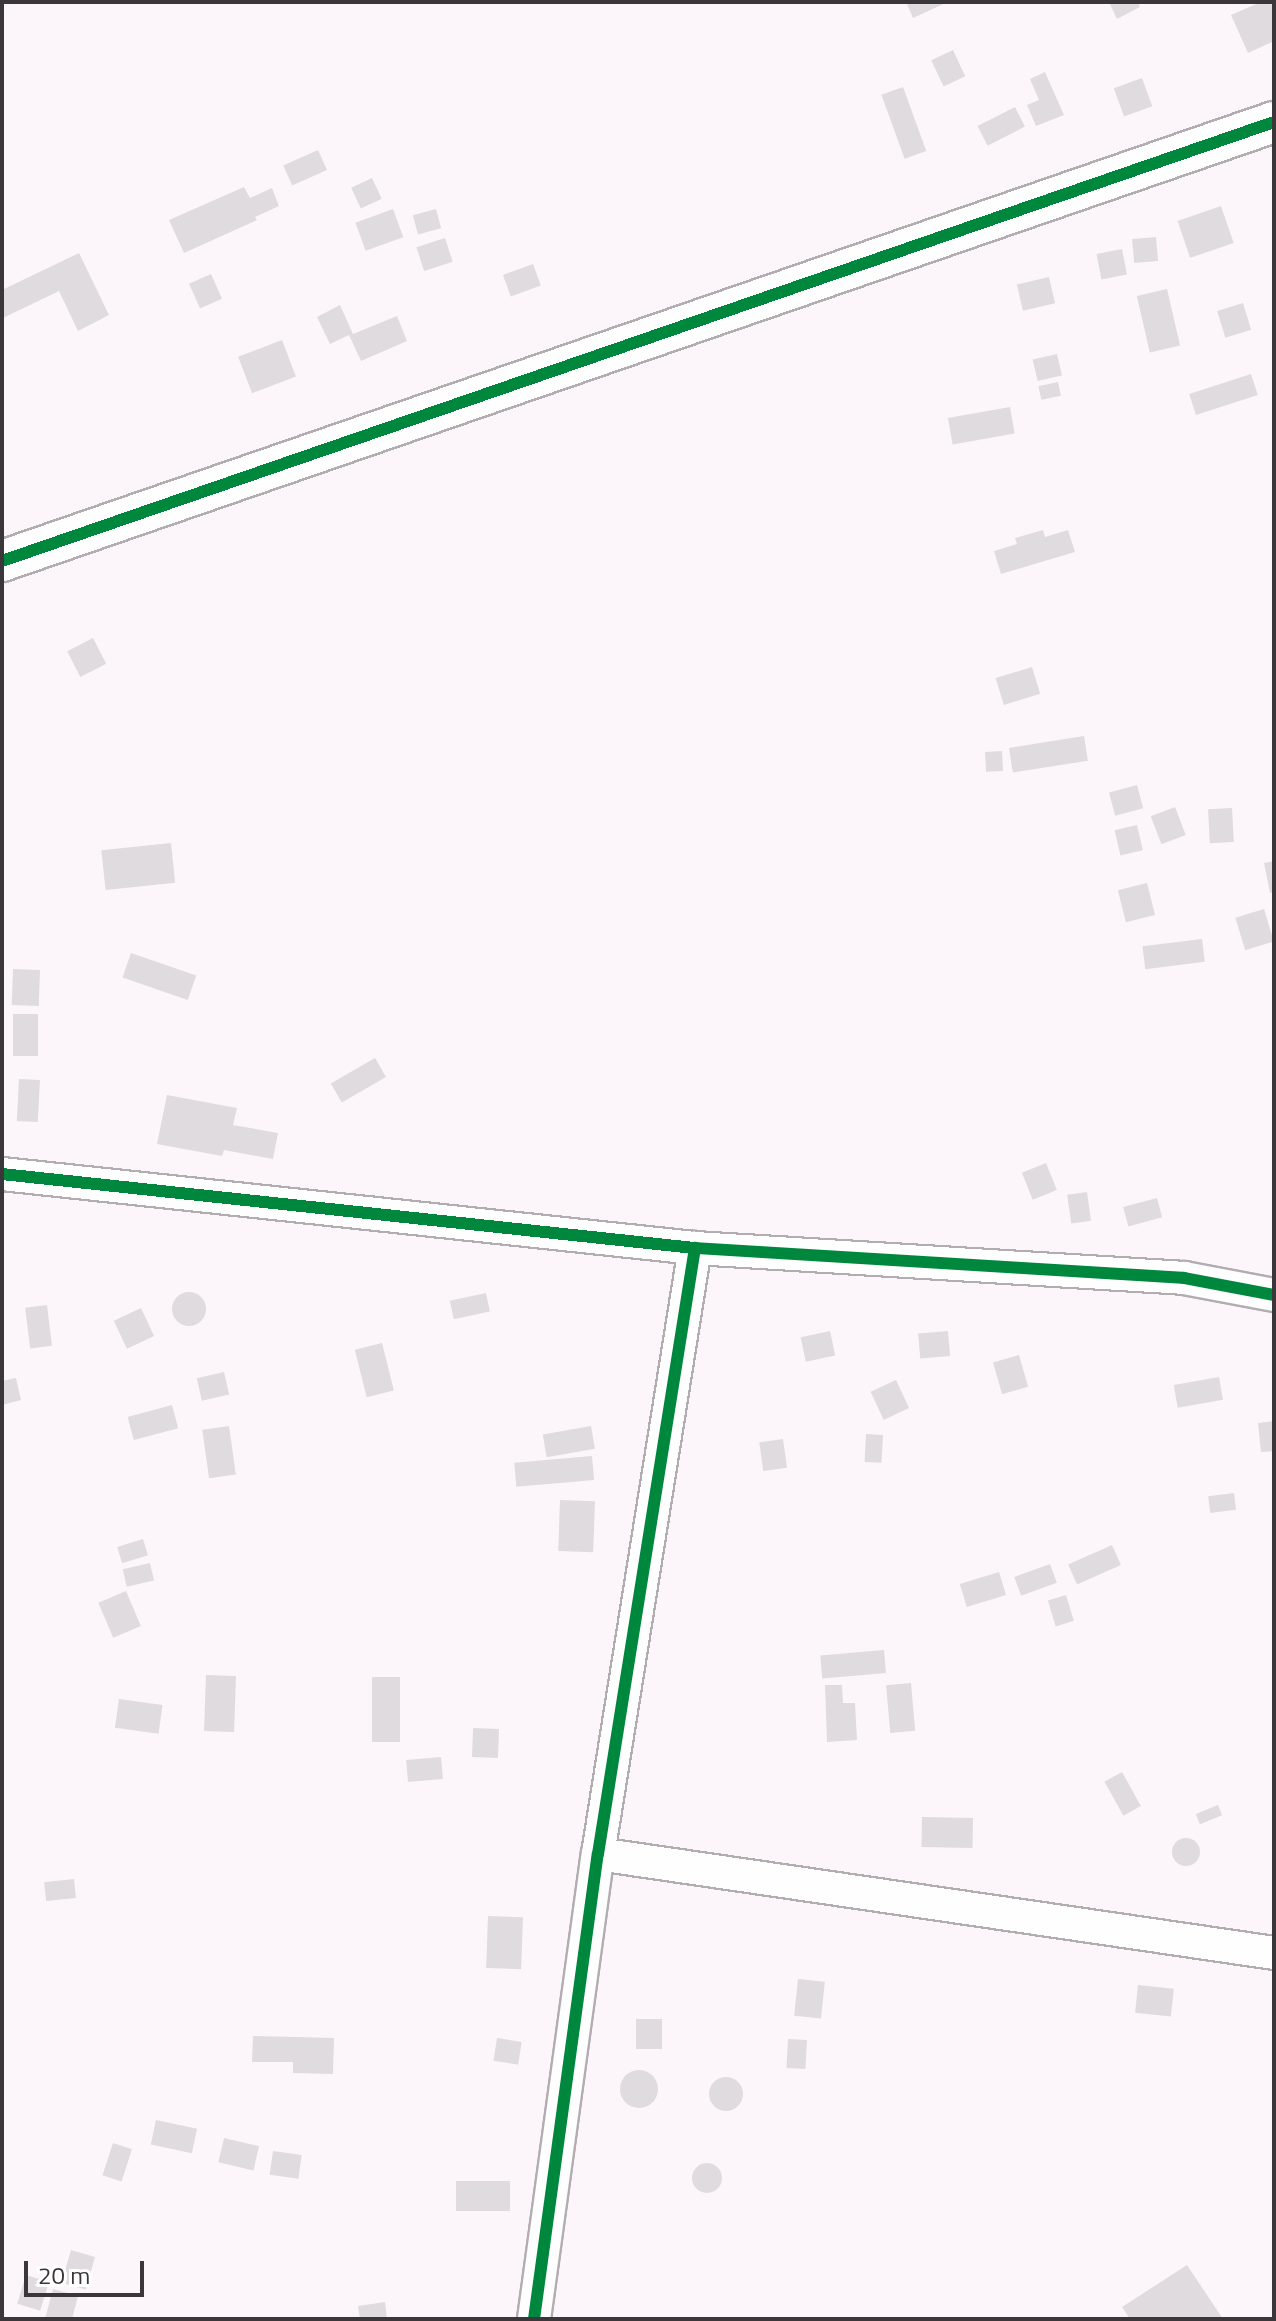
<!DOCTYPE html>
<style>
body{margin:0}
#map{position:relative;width:1276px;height:2321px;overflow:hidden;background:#fcf6fb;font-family:"Titillium Web",sans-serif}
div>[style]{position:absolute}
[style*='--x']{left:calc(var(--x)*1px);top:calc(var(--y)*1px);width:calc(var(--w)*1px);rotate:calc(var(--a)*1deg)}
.building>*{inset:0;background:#e0dbdf;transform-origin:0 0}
.round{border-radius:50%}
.roads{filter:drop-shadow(2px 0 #b2adb1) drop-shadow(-2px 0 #b2adb1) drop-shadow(0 2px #b2adb1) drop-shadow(0 -2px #b2adb1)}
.minor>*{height:32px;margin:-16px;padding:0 16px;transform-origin:16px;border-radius:16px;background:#fffefe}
.tertiary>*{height:40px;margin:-20px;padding:0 20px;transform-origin:20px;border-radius:20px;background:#fffefe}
.cycleway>*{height:12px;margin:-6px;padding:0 6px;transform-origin:6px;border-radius:6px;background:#00873e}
span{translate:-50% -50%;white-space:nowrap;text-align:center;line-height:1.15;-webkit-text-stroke:7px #fff;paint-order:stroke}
.frame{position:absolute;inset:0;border:4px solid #3a363a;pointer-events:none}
.scale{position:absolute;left:24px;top:2261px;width:120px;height:36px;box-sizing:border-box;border:4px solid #3a363a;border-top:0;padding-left:10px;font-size:24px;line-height:28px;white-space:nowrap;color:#3a363a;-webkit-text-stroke:6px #fff;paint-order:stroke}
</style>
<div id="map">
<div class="building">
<div style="clip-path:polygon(906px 2px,948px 2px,913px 18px)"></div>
<div style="clip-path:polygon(1109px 2px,1138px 2px,1140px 7px,1117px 19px)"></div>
<div style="clip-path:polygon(1261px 2px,1274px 2px,1274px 41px,1248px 53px,1231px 15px)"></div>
<div style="left:953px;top:50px;width:29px;height:24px;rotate:65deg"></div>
<div style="clip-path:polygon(1045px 72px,1064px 115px,1036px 126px,1027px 105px,1039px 100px,1030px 79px)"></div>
<div style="left:1142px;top:78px;width:30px;height:30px;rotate:70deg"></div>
<div style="left:903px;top:87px;width:68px;height:23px;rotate:70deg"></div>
<div style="left:1015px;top:107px;width:22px;height:42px;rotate:63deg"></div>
<div style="left:318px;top:150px;width:22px;height:38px;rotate:66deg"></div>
<div style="left:372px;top:178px;width:23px;height:23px;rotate:65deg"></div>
<div style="clip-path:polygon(244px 187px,250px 198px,272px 188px,279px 206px,255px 217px,257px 220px,184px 253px,169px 220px)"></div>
<div style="left:1221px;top:206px;width:39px;height:46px;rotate:71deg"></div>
<div style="left:393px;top:209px;width:30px;height:40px;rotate:70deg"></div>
<div style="left:436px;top:209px;width:20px;height:24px;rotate:75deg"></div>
<div style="left:1156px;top:237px;width:24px;height:24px;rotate:85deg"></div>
<div style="left:445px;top:238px;width:25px;height:30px;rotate:72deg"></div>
<div style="left:1122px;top:249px;width:26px;height:26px;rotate:79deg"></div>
<div style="clip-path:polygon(79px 253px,109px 315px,78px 331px,59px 291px,3px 318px,2px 290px)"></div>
<div style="left:533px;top:264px;width:23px;height:32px;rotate:70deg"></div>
<div style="left:211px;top:274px;width:27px;height:24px;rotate:66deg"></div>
<div style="left:1049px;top:277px;width:27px;height:33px;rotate:77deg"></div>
<div style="left:1167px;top:289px;width:58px;height:31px;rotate:77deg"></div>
<div style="left:1243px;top:303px;width:28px;height:27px;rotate:73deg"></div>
<div style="clip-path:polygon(340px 305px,353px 334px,397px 316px,407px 341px,361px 361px,349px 335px,330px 344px,317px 317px)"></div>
<div style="left:282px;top:340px;width:39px;height:47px;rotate:69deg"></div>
<div style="left:1057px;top:354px;width:22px;height:25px;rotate:77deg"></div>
<div style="left:1251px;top:374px;width:22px;height:65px;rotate:72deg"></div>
<div style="left:1058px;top:382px;width:14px;height:20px;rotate:78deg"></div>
<div style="left:1010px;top:407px;width:27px;height:63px;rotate:80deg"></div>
<div style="clip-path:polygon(1043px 530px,1045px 537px,1068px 530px,1075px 552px,1001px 574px,994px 551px,1017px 544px,1015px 538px)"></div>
<div style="left:93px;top:638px;width:29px;height:29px;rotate:63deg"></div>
<div style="left:1032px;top:667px;width:28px;height:38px;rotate:73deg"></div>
<div style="left:1084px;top:736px;width:25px;height:76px;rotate:81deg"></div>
<div style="left:1002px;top:751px;width:20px;height:17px;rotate:87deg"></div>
<div style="left:1137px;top:785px;width:24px;height:29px;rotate:75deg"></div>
<div style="left:1175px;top:807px;width:30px;height:26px;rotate:69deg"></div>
<div style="left:1232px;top:808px;width:34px;height:24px;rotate:87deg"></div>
<div style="left:1137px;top:825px;width:26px;height:23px;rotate:77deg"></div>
<div style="left:171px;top:843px;width:40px;height:70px;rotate:84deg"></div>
<div style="clip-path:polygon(1274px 861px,1274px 892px,1270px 893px,1264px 863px)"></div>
<div style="left:1147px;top:883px;width:33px;height:30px;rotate:76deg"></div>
<div style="left:1264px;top:909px;width:34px;height:30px;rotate:73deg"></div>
<div style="left:1202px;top:939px;width:23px;height:60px;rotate:83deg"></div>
<div style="left:131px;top:953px;width:69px;height:26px;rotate:19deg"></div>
<div style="left:13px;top:969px;width:27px;height:36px;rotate:2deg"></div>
<div style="left:13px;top:1014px;width:25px;height:42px"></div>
<div style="left:375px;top:1058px;width:22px;height:51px;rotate:60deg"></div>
<div style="left:19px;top:1079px;width:21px;height:42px;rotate:3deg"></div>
<div style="clip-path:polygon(167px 1095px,237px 1108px,233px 1125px,278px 1133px,273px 1159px,224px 1150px,222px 1156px,157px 1144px)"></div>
<div style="left:1046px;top:1163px;width:29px;height:26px;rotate:68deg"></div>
<div style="left:1087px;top:1192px;width:29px;height:20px;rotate:82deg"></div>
<div style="left:1157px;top:1198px;width:20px;height:35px;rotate:75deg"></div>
<div class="round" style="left:172px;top:1292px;width:34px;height:34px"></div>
<div style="left:486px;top:1293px;width:19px;height:37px;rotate:78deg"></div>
<div style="left:47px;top:1305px;width:41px;height:22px;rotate:83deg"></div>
<div style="left:141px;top:1308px;width:31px;height:30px;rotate:65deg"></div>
<div style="left:830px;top:1331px;width:25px;height:30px;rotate:78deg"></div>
<div style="left:948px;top:1331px;width:25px;height:30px;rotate:85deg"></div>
<div style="left:382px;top:1343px;width:49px;height:28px;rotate:76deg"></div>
<div style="left:1019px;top:1355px;width:33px;height:27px;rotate:74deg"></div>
<div style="left:224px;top:1372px;width:23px;height:28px;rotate:77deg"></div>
<div style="left:1219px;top:1377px;width:23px;height:46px;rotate:80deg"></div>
<div style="clip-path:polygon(16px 1378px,21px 1400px,2px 1405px,2px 1381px)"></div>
<div style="left:896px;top:1380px;width:31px;height:28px;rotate:65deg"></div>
<div style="left:172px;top:1405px;width:24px;height:46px;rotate:75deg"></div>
<div style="clip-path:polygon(1274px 1421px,1274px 1451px,1261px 1452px,1258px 1423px)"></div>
<div style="left:229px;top:1426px;width:49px;height:27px;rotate:82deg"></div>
<div style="left:591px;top:1426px;width:23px;height:49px;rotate:80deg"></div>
<div style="left:866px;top:1434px;width:17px;height:28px;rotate:3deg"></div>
<div style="left:783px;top:1439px;width:29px;height:24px;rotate:82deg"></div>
<div style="left:592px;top:1456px;width:24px;height:78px;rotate:85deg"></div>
<div style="left:1234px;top:1493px;width:17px;height:26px;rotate:83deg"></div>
<div style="left:560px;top:1500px;width:35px;height:51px;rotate:2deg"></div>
<div style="left:143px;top:1539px;width:17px;height:27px;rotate:73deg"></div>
<div style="left:1112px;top:1545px;width:22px;height:48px;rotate:66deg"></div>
<div style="left:150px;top:1563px;width:18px;height:28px;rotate:77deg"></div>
<div style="left:1050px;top:1564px;width:20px;height:38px;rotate:70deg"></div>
<div style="left:999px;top:1572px;width:24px;height:41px;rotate:73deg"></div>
<div style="left:126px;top:1591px;width:38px;height:30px;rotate:67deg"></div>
<div style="left:1066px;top:1595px;width:27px;height:19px;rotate:73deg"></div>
<div style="left:884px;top:1650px;width:23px;height:64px;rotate:85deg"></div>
<div style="left:206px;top:1675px;width:30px;height:56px;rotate:2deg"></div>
<div style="left:372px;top:1677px;width:28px;height:65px"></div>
<div style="left:911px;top:1683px;width:48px;height:25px;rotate:85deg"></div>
<div style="clip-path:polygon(825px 1685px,842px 1685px,843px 1703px,855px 1703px,857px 1740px,827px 1742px)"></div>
<div style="left:119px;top:1699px;width:44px;height:29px;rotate:8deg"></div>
<div style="left:499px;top:1729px;width:29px;height:26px;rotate:92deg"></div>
<div style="left:441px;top:1757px;width:22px;height:35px;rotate:85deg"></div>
<div style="left:1122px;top:1772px;width:39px;height:20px;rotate:61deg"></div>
<div style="left:1218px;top:1805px;width:11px;height:24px;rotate:68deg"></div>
<div style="left:922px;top:1817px;width:51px;height:30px;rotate:1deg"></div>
<div class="round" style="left:1172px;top:1838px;width:28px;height:28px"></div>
<div style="left:74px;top:1879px;width:19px;height:30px;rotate:84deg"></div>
<div style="left:488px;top:1916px;width:35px;height:52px;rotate:2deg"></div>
<div style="left:798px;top:1979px;width:27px;height:37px;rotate:6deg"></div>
<div style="left:1138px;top:1985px;width:36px;height:28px;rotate:6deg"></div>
<div style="left:662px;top:2019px;width:30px;height:26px;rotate:90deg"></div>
<div style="clip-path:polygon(253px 2036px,334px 2038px,333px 2074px,293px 2073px,293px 2062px,252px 2062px)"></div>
<div style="left:497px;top:2038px;width:25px;height:23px;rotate:9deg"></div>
<div style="left:788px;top:2039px;width:19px;height:29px;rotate:3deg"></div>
<div class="round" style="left:620px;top:2070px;width:38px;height:38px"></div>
<div class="round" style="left:709px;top:2077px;width:34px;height:34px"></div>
<div style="left:156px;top:2120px;width:42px;height:25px;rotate:12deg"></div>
<div style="left:224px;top:2138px;width:36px;height:25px;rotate:13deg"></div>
<div style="left:113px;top:2143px;width:20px;height:34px;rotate:18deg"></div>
<div style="left:273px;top:2151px;width:29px;height:24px;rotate:8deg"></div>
<div class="round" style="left:692px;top:2163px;width:30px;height:30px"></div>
<div style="left:456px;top:2181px;width:54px;height:30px"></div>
<div style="left:71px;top:2250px;width:25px;height:34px;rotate:16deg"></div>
<div style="clip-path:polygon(1187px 2265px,1223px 2319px,1130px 2319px,1122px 2307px)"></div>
<div style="left:26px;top:2275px;width:24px;height:30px;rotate:17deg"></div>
<div style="clip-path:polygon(53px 2289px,78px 2296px,72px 2319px,45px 2319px)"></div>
<div style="clip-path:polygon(385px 2302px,387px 2319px,360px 2319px,358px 2306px)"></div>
</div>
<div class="roads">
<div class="minor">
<div style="--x:2;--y:1174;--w:697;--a:6.1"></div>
<div style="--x:695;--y:1248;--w:490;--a:3.5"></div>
<div style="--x:1184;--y:1278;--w:92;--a:10.7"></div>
<div style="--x:598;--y:1854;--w:683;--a:8.33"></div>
<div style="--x:534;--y:2319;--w:469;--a:-82.2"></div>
<div style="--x:598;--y:1854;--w:614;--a:-80.91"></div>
</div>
<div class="tertiary">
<div style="--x:2;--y:561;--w:1346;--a:-19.04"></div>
</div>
</div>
<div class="cycleway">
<div style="--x:2;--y:561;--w:1346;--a:-19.04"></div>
<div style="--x:2;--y:1174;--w:697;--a:6.1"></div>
<div style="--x:695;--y:1248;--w:490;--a:3.5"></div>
<div style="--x:1184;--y:1278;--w:92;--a:10.7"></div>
<div style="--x:534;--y:2319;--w:469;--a:-82.2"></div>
<div style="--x:598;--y:1854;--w:614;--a:-80.91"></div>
</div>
<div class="frame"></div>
<div class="scale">20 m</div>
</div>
